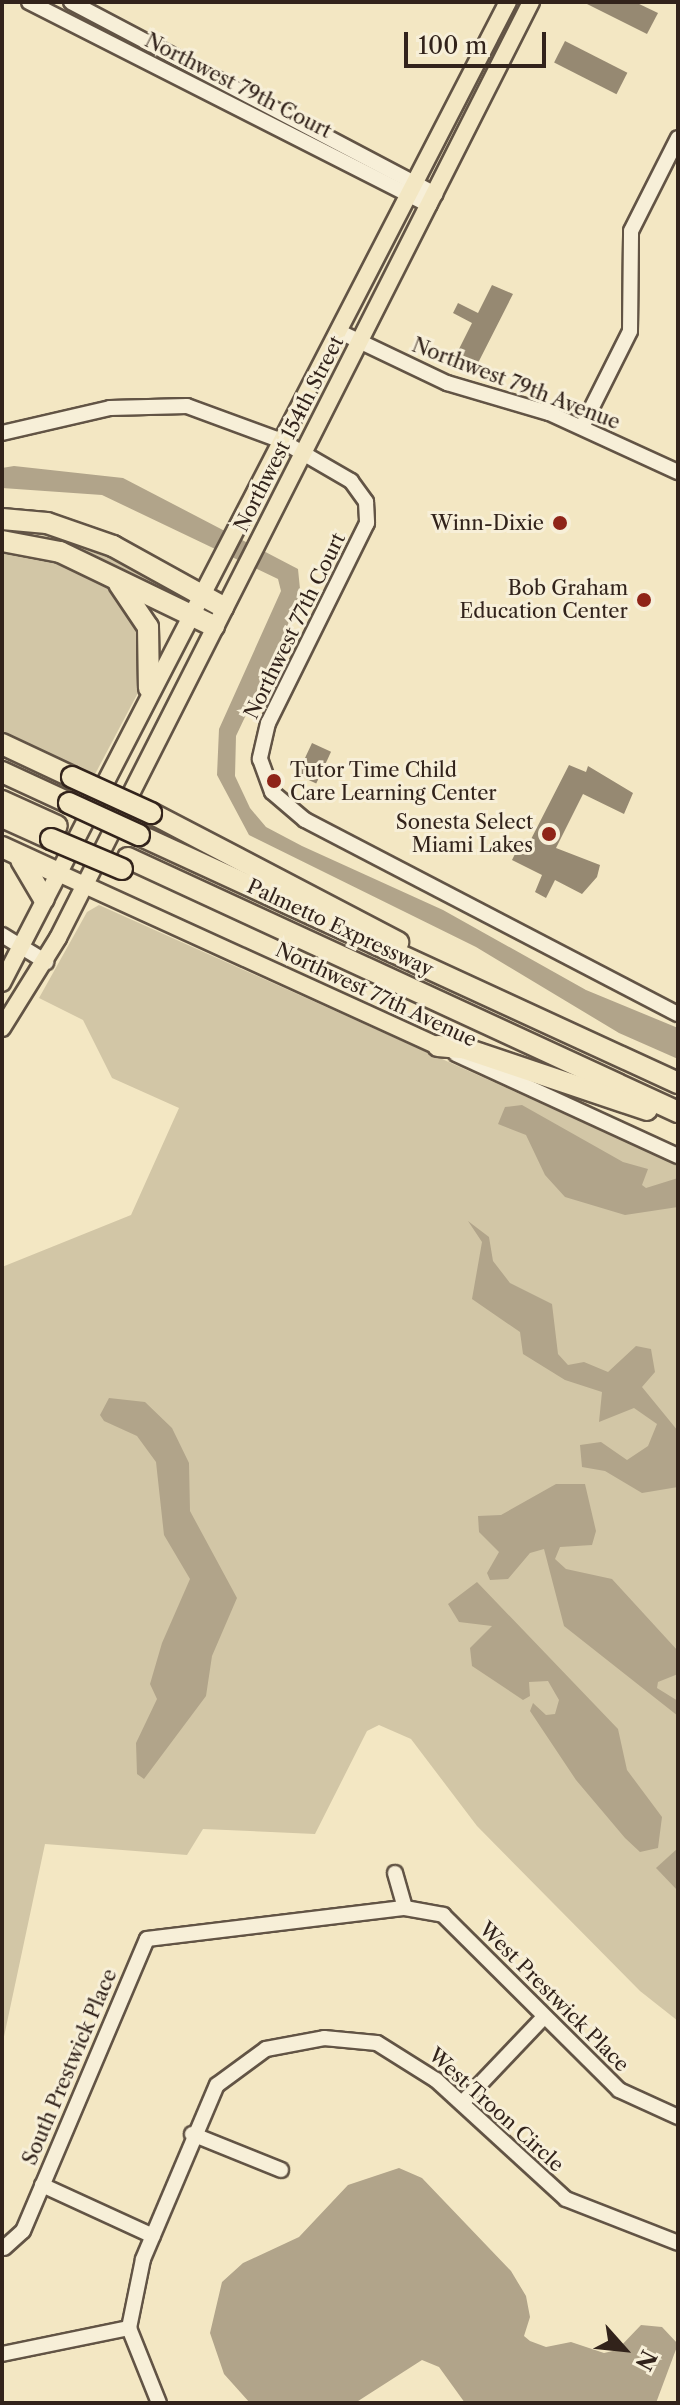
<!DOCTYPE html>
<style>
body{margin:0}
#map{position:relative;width:680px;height:2405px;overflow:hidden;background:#f3e7c3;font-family:"Libre Caslon Text",serif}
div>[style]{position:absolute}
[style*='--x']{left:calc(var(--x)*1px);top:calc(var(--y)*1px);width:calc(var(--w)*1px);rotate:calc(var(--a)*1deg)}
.green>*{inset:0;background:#d2c6a6}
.water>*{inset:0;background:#b1a48a}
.building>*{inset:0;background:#968972;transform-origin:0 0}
.roads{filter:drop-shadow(2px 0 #625445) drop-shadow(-2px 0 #625445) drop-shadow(0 2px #625445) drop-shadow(0 -2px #625445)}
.minor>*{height:14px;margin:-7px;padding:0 7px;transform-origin:7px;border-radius:7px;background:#f7efd8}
.major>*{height:16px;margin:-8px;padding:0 8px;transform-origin:8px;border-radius:8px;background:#f3e7c3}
.highway>*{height:20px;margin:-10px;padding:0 10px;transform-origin:10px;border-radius:10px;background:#f3e7c3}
.bridges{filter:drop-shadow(2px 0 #32231b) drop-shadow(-2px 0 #32231b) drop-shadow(0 2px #32231b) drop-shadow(0 -2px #32231b)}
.highway-bridge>*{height:20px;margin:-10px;padding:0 10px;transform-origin:10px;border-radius:10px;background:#f3e7c3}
.dots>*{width:22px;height:22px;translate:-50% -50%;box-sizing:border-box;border:4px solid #f7efd8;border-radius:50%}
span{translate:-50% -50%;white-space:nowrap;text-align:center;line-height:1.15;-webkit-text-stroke:6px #f7efd8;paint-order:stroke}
.street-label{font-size:20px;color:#32231b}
.poi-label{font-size:20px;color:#32231b}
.right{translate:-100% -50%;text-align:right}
.left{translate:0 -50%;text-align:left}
.frame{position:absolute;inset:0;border:4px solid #32231b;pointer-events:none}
.north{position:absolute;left:584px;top:2309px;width:80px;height:80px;-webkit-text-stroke:6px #f7efd8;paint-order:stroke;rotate:117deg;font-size:22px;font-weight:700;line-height:32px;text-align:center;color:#32231b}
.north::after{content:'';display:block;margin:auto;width:28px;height:36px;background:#32231b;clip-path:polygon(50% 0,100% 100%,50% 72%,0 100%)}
.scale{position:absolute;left:404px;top:32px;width:142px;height:36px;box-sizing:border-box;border:4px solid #32231b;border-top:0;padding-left:10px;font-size:24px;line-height:28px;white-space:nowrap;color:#32231b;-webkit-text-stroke:6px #f7efd8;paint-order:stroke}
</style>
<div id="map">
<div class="green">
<div style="clip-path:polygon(2px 525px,82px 539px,181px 598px,75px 548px,2px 536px)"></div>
<div style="clip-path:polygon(2px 546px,46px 555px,115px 591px,139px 618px,140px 689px,93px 778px,2px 738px)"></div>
<div style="clip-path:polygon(99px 905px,678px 1165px,678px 2021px,640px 1991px,477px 1826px,411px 1739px,379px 1725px,367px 1731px,315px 1834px,203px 1829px,187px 1855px,45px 1844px,2px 2046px,2px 1267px,131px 1215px,179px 1108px,112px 1078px,83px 1020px,39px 998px,87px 912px)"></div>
</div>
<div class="water">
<div style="clip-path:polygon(14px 466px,123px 478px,298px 569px,301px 599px,236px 736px,235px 776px,250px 808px,266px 827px,302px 846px,443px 910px,586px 990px,678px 1028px,678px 1059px,619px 1033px,476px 947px,249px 835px,217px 775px,219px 729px,281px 591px,278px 579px,102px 495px,2px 488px,2px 468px)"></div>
<div style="clip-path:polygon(522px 1105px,623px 1162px,648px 1169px,642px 1185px,646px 1188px,678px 1178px,678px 1207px,625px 1215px,565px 1197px,545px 1175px,526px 1135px,498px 1124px,505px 1107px)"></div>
<div style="clip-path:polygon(468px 1221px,489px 1237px,493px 1261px,510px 1283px,552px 1304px,558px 1354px,568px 1365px,584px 1362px,608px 1372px,636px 1346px,651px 1349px,655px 1372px,642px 1387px,678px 1431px,678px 1487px,642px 1493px,605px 1471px,582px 1467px,580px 1445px,601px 1442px,627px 1460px,648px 1446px,657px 1424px,634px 1408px,599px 1422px,602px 1392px,565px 1380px,523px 1354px,520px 1332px,472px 1299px,482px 1242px)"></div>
<div style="clip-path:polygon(109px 1398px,145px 1402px,172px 1428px,189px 1463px,190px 1511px,237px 1598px,212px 1656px,206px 1696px,144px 1779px,137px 1774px,136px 1743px,157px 1699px,150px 1684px,162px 1643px,190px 1579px,164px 1535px,156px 1462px,137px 1436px,104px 1421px,100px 1415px)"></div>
<div style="clip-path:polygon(556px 1484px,585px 1484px,596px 1531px,592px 1545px,560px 1547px,555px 1559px,566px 1569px,612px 1579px,678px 1651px,678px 1674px,658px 1682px,657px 1688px,678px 1701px,678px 1716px,564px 1626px,544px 1549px,530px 1553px,508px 1579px,490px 1580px,487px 1573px,499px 1552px,479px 1532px,478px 1516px,501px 1515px)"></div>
<div style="clip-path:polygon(477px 1582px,618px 1729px,627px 1770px,662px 1817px,658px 1848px,640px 1852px,625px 1838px,576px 1780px,530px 1711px,533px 1703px,546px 1715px,555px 1714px,559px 1700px,548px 1681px,529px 1682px,530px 1696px,523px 1700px,472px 1666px,470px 1648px,492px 1626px,459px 1622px,448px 1604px)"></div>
<div style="clip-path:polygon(678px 1848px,678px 1891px,656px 1868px)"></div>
<div style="clip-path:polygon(399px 2168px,422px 2178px,511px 2271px,526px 2296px,530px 2317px,524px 2336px,530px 2341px,546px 2347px,571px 2342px,604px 2353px,617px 2350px,641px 2325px,662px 2327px,678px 2344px,656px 2403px,465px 2403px,439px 2367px,422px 2360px,355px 2403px,250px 2403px,224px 2374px,210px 2333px,222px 2282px,243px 2263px,299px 2237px,348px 2185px)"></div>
</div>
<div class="building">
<div style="clip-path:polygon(583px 2px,635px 2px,658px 13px,647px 34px)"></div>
<div style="left:565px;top:41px;width:70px;height:24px;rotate:27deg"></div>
<div style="clip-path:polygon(492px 285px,513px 294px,478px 363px,457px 353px,472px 323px,453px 313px,458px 303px,478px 313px)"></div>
<div style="left:312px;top:743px;width:21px;height:35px;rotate:25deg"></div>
<div style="clip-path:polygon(569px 765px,586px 772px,588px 766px,633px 793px,624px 814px,583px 794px,556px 848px,600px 865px,597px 877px,582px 894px,555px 880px,546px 898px,535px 892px,542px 875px,512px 860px,520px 844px,527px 847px)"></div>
</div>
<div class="roads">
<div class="minor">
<div style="--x:29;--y:2;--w:449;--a:26.9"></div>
<div style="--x:71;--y:2;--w:412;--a:27.8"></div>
<div style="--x:340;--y:332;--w:119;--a:25.5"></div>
<div style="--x:447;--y:383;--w:106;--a:16.4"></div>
<div style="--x:549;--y:413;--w:142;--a:24.6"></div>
<div style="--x:582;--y:427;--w:107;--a:-63.4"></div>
<div style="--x:630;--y:331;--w:100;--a:-89.4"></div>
<div style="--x:631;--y:231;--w:104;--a:-63.2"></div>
<div style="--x:2;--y:433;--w:111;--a:-13"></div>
<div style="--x:110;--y:408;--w:77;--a:-1.5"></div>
<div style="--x:187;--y:406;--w:101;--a:20.2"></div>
<div style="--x:282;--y:441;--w:80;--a:30.1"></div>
<div style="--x:351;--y:481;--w:26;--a:54"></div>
<div style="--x:366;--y:502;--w:21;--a:87"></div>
<div style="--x:367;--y:523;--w:223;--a:116.3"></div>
<div style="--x:268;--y:723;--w:37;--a:103"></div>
<div style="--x:260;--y:759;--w:35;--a:70"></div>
<div style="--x:272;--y:792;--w:43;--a:40.3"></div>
<div style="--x:305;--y:820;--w:420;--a:27.5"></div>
<div style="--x:2;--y:935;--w:52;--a:31.5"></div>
<div style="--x:456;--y:1054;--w:244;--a:24.7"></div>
<div style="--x:395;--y:1873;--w:36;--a:74"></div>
<div style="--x:462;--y:2103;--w:119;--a:-46.4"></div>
<div style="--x:192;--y:2134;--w:96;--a:22"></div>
<div style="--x:42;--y:2185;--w:122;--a:24.7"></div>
<div style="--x:4;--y:2248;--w:25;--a:-42"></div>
<div style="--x:23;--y:2231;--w:317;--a:-67"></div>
<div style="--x:147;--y:1939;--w:260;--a:-6.9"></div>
<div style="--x:405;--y:1908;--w:39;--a:10"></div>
<div style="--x:443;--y:1915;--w:248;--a:44.8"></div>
<div style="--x:619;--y:2090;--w:65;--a:24.6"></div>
<div style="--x:2;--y:2354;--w:130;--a:-11.6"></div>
<div style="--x:159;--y:2403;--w:81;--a:-111.8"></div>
<div style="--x:129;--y:2328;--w:70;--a:-78.5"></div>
<div style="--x:143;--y:2259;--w:189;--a:-67"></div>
<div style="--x:217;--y:2085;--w:61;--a:-36.3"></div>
<div style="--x:266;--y:2049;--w:59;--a:-10.7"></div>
<div style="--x:324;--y:2038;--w:53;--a:5.4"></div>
<div style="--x:377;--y:2043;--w:70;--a:32.1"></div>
<div style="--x:436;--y:2080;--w:176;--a:42.5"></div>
<div style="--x:566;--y:2199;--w:120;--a:21.4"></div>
</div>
<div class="major">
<div style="--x:56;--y:872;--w:420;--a:24.5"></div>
<div style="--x:2;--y:983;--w:1104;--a:-62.72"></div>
<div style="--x:2;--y:1028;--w:106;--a:-58.1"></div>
<div style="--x:58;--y:938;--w:1049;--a:-63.19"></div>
</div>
<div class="highway">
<div style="--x:2;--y:519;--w:45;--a:5.1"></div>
<div style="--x:47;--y:523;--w:70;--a:19.2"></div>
<div style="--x:113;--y:546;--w:126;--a:29"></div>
<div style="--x:2;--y:541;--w:59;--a:10.7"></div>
<div style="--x:60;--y:552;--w:171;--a:25.7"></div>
<div style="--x:119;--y:584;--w:52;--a:56"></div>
<div style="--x:148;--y:627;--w:61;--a:89.1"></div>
<div style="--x:2;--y:744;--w:77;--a:25.2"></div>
<div style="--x:2;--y:772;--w:74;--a:24.8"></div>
<div style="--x:2;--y:801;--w:60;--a:24.4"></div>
<div style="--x:151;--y:813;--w:279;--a:27.6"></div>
<div style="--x:2;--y:817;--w:54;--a:24.2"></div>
<div style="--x:139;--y:835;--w:593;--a:24.71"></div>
<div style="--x:2;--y:847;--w:60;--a:24.8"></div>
<div style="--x:128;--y:858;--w:606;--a:24.79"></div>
<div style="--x:21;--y:860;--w:45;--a:59.5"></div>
<div style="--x:438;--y:1046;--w:25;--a:5"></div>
<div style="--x:463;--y:1048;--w:194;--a:18.6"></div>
</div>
</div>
<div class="bridges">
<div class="highway-bridge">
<div style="--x:72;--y:777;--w:87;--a:24.5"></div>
<div style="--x:69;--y:803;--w:77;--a:24.6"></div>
<div style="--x:51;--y:839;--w:77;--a:22.9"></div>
</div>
</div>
<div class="dots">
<div style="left:560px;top:523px;background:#8f2418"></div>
<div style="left:644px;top:600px;background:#8f2418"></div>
<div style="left:274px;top:781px;background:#8f2418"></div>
<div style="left:549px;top:834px;background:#8f2418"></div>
</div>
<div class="street-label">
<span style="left:238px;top:86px;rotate:27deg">Northwest 79th Court</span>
<span style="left:516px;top:384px;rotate:21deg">Northwest 79th Avenue</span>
<span style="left:289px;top:434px;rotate:-63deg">Northwest 154th Street</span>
<span style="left:295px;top:626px;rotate:-64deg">Northwest 77th Court</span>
<span style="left:340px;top:928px;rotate:25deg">Palmetto Expressway</span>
<span style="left:376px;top:995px;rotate:25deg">Northwest 77th Avenue</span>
<span style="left:554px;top:1997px;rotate:45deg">West Prestwick Place</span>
<span style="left:70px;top:2067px;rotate:-67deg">South Prestwick Place</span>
<span style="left:496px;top:2110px;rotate:42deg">West Troon Circle</span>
</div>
<div class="poi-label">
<span class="right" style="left:544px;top:523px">Winn-Dixie</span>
<span class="right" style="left:628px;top:600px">Bob Graham<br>Education Center</span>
<span class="left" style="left:290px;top:782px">Tutor Time Child<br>Care Learning Center</span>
<span class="right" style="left:533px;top:834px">Sonesta Select<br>Miami Lakes</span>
</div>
<div class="frame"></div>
<div class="north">N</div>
<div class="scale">100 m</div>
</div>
